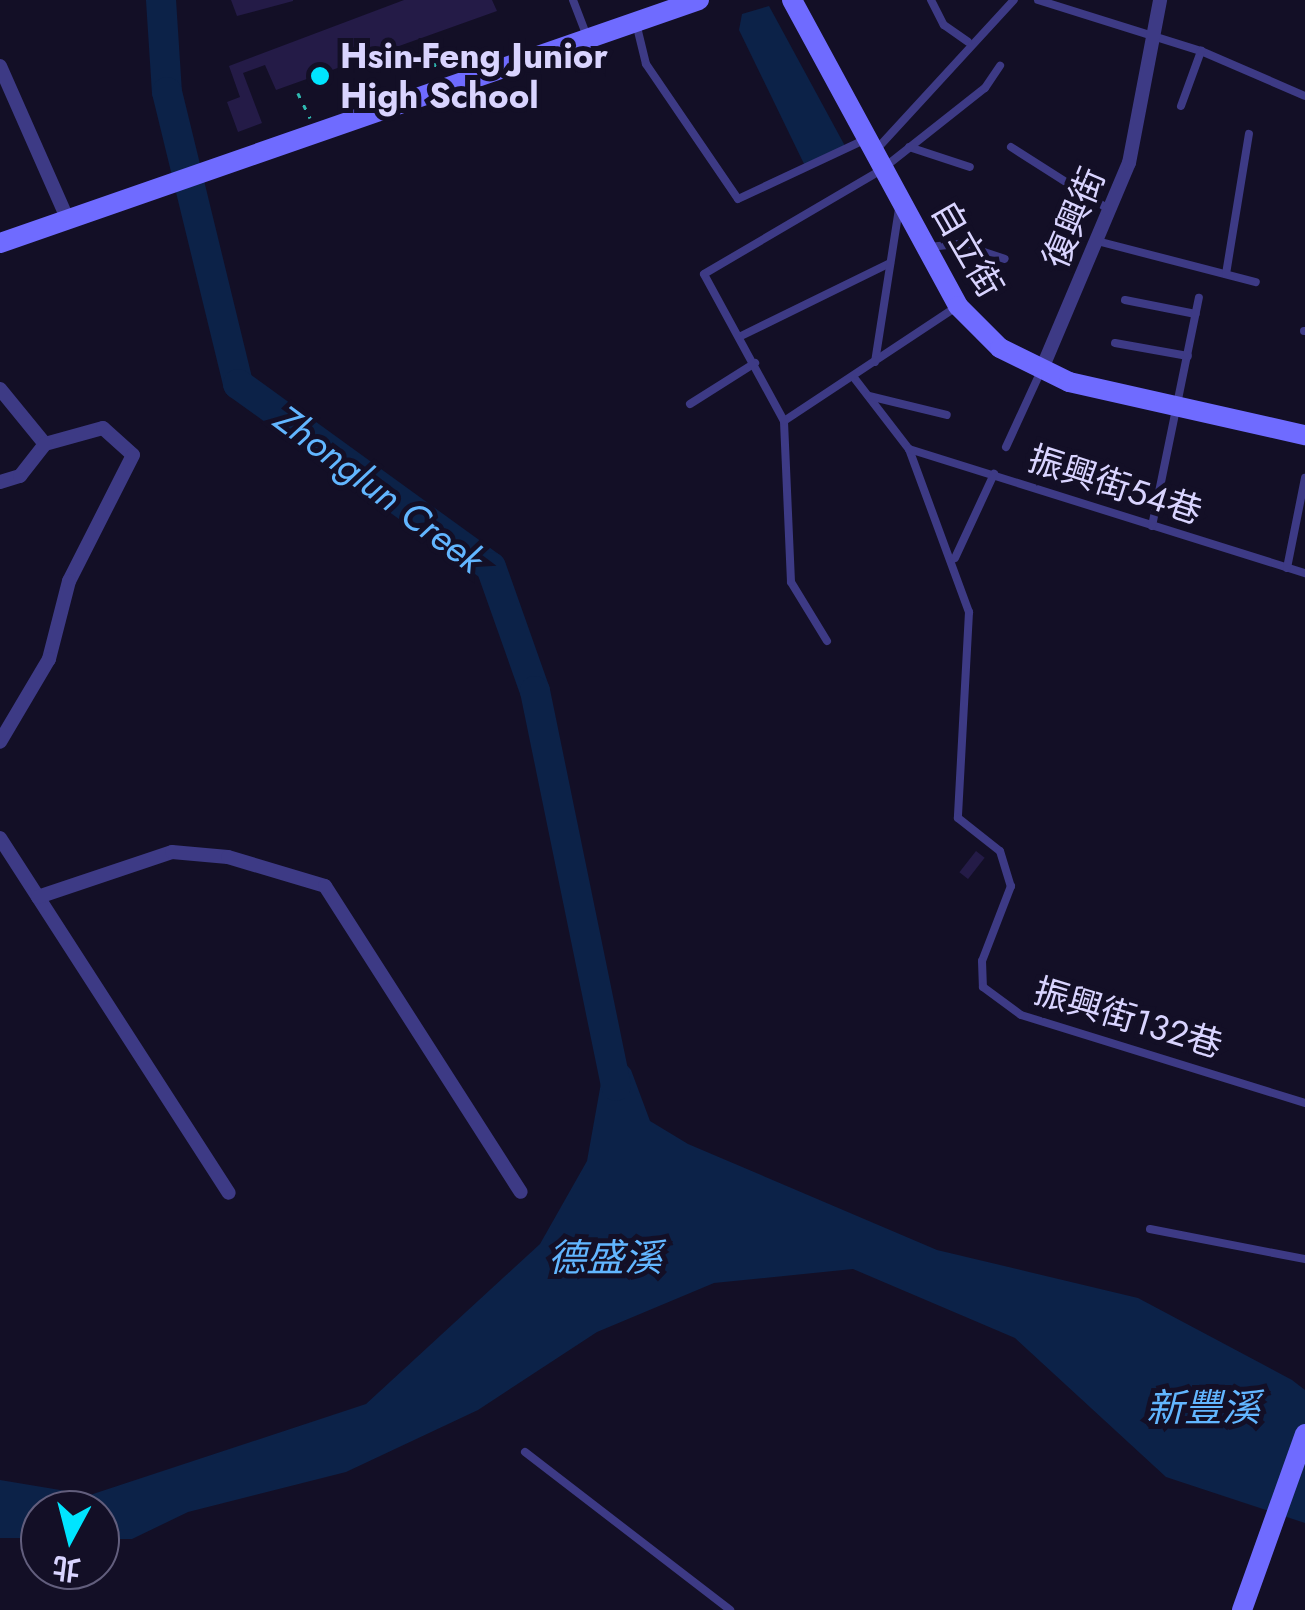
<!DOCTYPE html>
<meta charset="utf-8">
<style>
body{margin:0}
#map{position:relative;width:1305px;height:1610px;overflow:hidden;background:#130f26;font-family:Jost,"Noto Sans TC",sans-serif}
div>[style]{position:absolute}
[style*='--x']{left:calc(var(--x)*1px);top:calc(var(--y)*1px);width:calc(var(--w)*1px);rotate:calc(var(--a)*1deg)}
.water>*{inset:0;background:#0c2248}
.river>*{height:30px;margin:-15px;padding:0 15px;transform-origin:15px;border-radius:15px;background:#0c2248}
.building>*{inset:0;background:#241b47;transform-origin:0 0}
.path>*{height:2.5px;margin-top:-1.25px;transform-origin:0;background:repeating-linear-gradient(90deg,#2fb8b0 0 5px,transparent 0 13px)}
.lane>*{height:8px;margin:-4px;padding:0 4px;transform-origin:4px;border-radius:4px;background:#3d3a85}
.street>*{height:14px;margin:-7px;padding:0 7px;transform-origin:7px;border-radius:7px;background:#3d3a85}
.secondary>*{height:20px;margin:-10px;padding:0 10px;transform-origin:10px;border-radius:10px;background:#6f6bff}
.dots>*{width:28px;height:28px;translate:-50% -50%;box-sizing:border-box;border:5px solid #130f26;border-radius:50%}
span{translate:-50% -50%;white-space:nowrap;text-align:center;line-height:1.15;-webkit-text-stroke:10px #130f26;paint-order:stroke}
.poi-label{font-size:35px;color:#d9d4ff;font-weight:700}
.left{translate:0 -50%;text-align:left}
.street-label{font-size:35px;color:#d9d4ff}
.water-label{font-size:38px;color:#62b6ff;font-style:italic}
.north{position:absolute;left:20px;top:1490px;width:100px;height:100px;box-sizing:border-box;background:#130f26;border:2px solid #625e7d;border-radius:50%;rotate:187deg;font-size:28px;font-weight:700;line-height:40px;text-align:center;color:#d9d4ff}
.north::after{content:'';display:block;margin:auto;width:35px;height:45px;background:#00e5ff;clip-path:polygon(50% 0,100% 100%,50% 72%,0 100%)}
</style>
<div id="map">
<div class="water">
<div style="clip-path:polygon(769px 6px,845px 146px,806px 168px,739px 30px,742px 14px)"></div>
<div style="clip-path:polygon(608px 1044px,631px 1070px,650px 1121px,688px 1144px,937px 1250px,1138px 1298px,1292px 1380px,1305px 1390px,1305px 1523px,1166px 1477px,1015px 1338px,853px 1269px,714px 1283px,597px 1332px,478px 1410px,346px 1472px,188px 1512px,132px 1539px,100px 1539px,100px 1510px,40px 1510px,40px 1538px,0 1538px,0 1480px,90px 1495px,366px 1404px,540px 1244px,587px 1161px)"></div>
</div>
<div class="river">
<div style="--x:161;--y:0;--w:92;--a:86.3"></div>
<div style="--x:167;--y:92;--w:301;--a:76.3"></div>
<div style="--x:238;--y:384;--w:312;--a:35.9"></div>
<div style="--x:491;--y:567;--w:132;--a:70.5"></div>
<div style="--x:535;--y:691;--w:403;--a:78.4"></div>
</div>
<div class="building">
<div style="clip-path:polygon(231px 0,293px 0,293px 1px,237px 16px)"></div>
<div style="clip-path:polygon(404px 0,492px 0,497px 11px,276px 90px,265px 65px,243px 73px,262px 123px,238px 132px,227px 102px,240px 97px,229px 66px)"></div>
<div style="left:976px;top:851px;width:11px;height:27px;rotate:38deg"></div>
</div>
<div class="path">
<div style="--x:423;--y:38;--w:37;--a:66"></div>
<div style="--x:298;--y:93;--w:28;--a:64"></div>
</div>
<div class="lane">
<div style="--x:573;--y:0;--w:39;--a:69"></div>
<div style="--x:931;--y:0;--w:28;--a:63"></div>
<div style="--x:944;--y:25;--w:29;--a:35"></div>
<div style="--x:1038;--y:0;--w:171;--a:17.4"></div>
<div style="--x:1201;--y:51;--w:113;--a:23.4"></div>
<div style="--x:636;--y:23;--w:42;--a:76.3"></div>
<div style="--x:646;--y:64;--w:163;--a:55.7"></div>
<div style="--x:738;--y:199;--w:139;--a:-25.1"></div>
<div style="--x:1181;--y:106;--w:59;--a:-70"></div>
<div style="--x:909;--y:147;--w:64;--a:18.2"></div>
<div style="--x:1011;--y:147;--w:117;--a:32.5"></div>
<div style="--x:875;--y:151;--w:205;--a:-47.4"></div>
<div style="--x:1097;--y:241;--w:164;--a:14.5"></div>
<div style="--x:929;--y:247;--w:31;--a:-6"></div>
<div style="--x:960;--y:244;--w:47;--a:18.4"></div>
<div style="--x:1226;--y:274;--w:142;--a:-80.7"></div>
<div style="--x:1125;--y:300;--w:72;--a:11.2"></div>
<div style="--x:1304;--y:331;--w:1;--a:0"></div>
<div style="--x:741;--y:336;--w:166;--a:-26.1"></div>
<div style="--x:1115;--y:343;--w:74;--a:10.1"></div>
<div style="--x:875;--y:362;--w:155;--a:-81.1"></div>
<div style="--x:855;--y:379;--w:88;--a:52.4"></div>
<div style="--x:909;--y:449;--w:174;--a:69.8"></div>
<div style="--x:969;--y:612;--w:206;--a:93.1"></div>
<div style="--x:958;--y:818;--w:53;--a:38.2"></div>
<div style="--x:1000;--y:851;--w:37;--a:73"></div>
<div style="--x:1011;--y:886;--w:80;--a:111.1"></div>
<div style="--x:982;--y:961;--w:26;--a:88"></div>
<div style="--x:983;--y:987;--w:47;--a:36.4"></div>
<div style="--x:1021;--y:1015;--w:297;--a:17.2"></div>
<div style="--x:869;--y:396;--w:80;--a:13.7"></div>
<div style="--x:690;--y:404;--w:77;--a:-32.2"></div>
<div style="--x:784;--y:421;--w:209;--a:-33.5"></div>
<div style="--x:1006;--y:447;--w:84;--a:-65.3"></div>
<div style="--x:909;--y:449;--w:415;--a:17.4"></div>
<div style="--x:1152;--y:526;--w:233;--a:-78.4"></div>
<div style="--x:955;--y:558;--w:93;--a:-65.1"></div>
<div style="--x:1287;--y:568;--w:92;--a:-78.7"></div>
<div style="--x:827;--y:641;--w:69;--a:-121.4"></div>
<div style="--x:791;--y:582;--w:161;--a:-92.5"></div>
<div style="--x:784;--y:421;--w:167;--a:-118.6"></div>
<div style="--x:704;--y:274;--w:205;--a:-30.4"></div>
<div style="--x:881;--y:170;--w:132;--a:-38.3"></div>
<div style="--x:985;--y:88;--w:27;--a:-56"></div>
<div style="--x:1150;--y:1229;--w:158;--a:11"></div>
<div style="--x:525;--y:1452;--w:259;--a:37.6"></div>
</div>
<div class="street">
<div style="--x:0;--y:66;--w:166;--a:66.2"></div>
<div style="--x:1041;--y:371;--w:226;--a:-67.1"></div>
<div style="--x:1129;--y:163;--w:166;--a:-79.2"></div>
<div style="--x:0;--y:389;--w:71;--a:50.7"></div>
<div style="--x:45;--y:444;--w:60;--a:-15.4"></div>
<div style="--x:103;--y:428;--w:40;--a:42"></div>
<div style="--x:133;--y:455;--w:141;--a:116.9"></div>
<div style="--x:69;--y:581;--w:81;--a:104.4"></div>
<div style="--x:49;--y:659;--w:96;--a:120.6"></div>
<div style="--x:0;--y:482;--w:21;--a:-17"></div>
<div style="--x:20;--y:476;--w:41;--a:-52"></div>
<div style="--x:0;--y:838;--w:422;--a:57.2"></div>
<div style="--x:38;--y:897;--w:141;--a:-18.6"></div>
<div style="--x:172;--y:852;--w:56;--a:5.1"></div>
<div style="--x:228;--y:857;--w:101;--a:16.6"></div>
<div style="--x:325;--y:886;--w:363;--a:57.4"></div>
</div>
<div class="secondary">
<div style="--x:792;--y:0;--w:348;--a:61.5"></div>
<div style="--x:958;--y:306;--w:59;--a:45"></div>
<div style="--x:1000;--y:348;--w:77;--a:26.2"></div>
<div style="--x:1069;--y:382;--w:242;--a:12.7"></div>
<div style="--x:0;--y:243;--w:740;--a:-19.17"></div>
<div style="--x:1242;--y:1610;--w:187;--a:-70.3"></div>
</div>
<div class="dots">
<div style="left:320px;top:76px;background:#00e5ff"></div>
</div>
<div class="poi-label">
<span class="left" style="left:340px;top:76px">Hsin-Feng Junior<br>High School</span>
</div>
<div class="street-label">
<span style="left:1074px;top:218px;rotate:-67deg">復興街</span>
<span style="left:967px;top:249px;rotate:60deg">自立街</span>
<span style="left:1115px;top:485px;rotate:18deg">振興街54巷</span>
<span style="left:1128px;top:1018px;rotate:17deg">振興街132巷</span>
</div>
<div class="water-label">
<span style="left:379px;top:489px;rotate:37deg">Zhonglun Creek</span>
<span style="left:605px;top:1258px">德盛溪</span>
<span style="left:1203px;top:1408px">新豐溪</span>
</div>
<div class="north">北</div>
</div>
